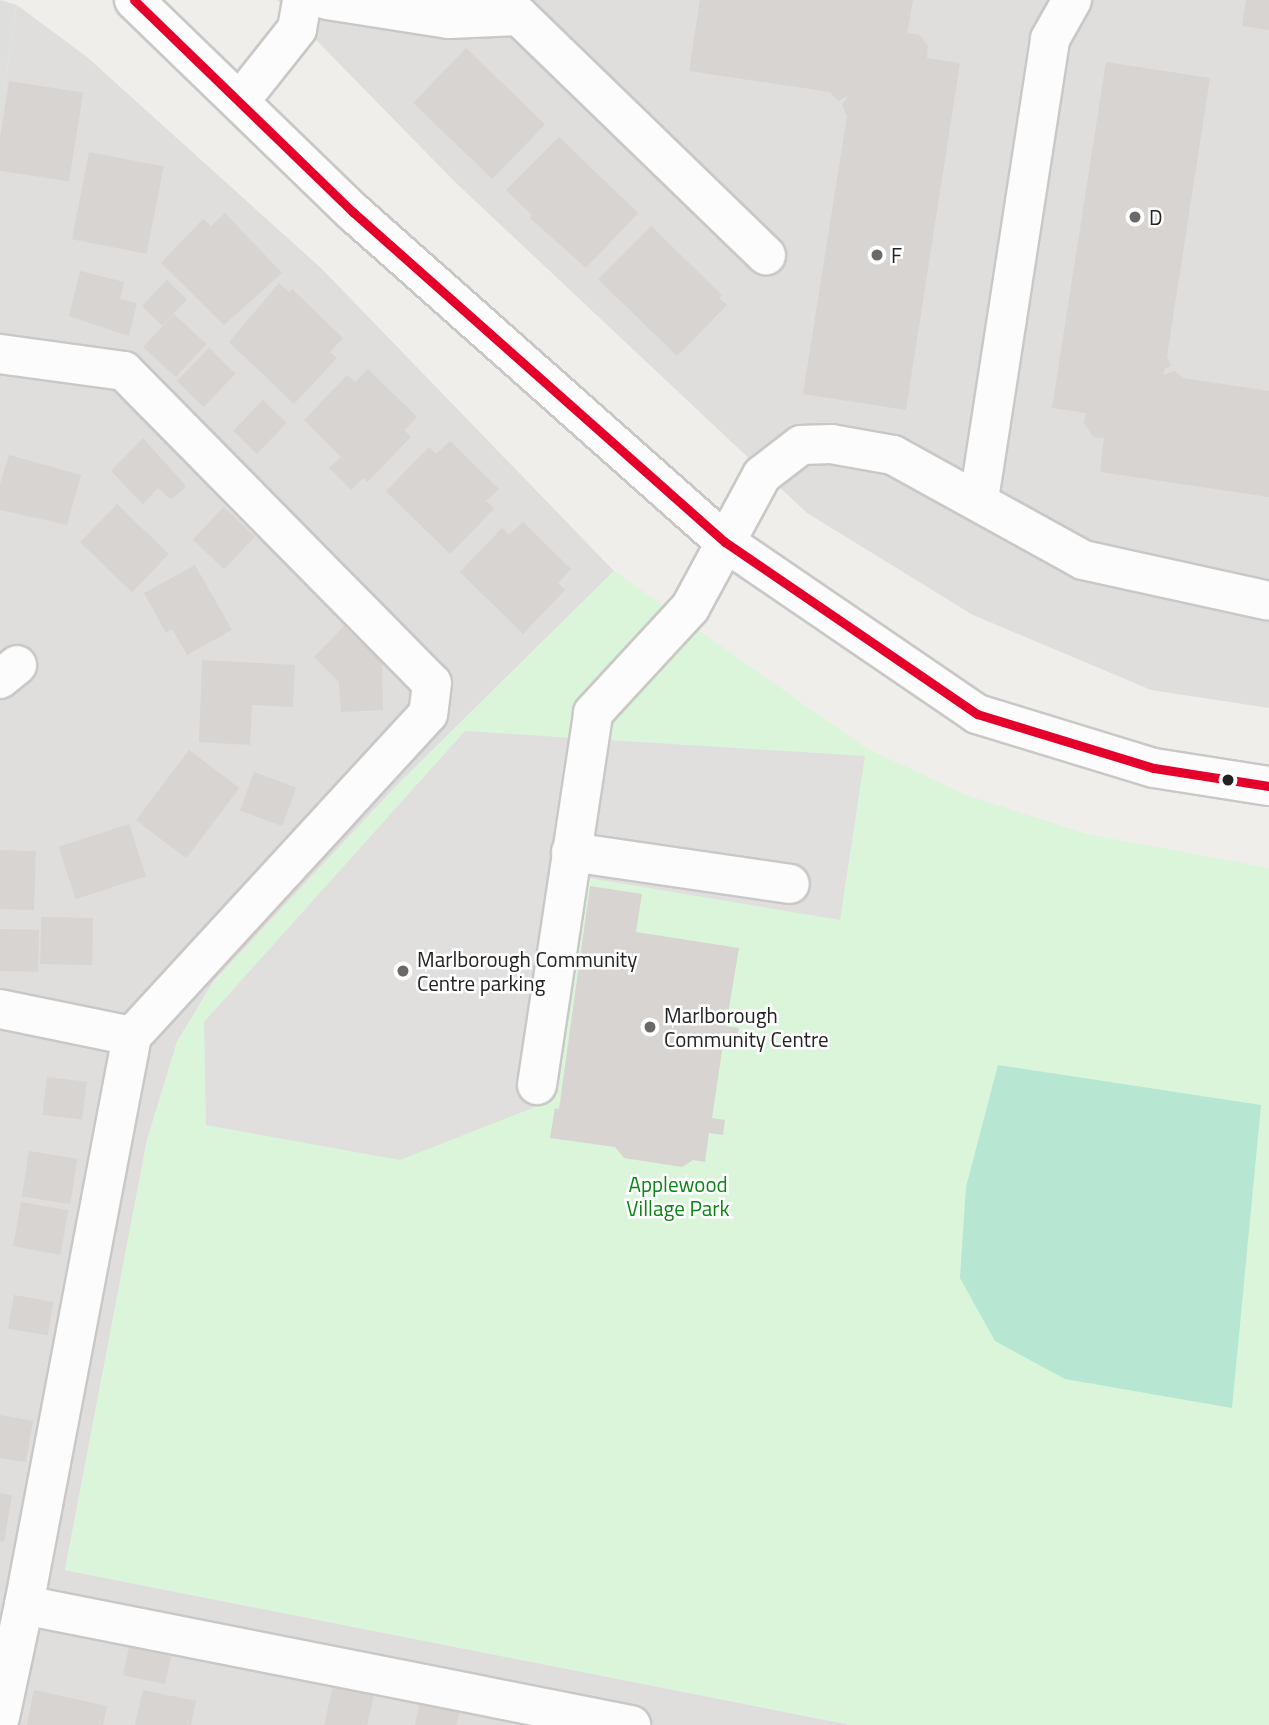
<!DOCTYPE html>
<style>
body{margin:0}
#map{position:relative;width:1269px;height:1725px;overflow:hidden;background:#f0eeeb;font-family:"Titillium Web",sans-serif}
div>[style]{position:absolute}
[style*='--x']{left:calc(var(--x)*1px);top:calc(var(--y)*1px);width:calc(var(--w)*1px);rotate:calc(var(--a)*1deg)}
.residential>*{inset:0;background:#dfdedc}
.religious>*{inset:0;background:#dededc}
.park>*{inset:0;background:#daf5da}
.pitch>*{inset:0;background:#b7e6d2}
.parking>*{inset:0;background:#e0dfde}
.building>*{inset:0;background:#d7d4d2;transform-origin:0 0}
.roads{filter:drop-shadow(2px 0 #c9c8c7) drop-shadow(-2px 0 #c9c8c7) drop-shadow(0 2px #c9c8c7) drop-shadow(0 -2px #c9c8c7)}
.minor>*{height:38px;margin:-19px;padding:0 19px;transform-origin:19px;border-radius:19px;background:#fdfcfc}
.bus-1>*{height:9px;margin:-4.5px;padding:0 4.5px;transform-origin:4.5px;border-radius:4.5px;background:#e4002b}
.dots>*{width:19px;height:19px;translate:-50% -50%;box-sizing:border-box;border:4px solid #fff;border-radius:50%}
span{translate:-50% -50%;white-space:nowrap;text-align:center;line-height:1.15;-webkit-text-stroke:5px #fff;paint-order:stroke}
.poi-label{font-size:21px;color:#222}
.left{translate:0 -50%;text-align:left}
.park-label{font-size:21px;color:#0c8416}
</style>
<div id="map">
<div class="residential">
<div style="clip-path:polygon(277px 0,1269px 0,1269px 708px,1151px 690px,973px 615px,807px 513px,454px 181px)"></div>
<div style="clip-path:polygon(17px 5px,87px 57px,322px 269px,614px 571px,398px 784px,213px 982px,177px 1042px,147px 1140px,65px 1570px,851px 1725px,0 1725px,0 112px)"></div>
</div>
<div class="religious">
<div style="clip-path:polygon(0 0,17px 5px,0 112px)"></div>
</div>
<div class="park">
<div style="clip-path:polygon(614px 571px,866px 748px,966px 795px,1087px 834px,1269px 868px,1269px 1725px,851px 1725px,65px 1570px,147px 1140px,177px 1042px,213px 983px,398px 784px)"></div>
</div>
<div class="pitch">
<div style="clip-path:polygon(998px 1065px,1261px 1105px,1232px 1408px,1065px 1379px,995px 1341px,960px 1278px,966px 1187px)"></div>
</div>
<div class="parking">
<div style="clip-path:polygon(465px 731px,865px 756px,840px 920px,571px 875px,535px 1107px,400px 1160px,206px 1125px,204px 1022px)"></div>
</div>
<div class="building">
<div style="clip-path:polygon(700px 0,913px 0,907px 33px,920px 35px,928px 46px,927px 58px,960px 63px,906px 410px,803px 394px,847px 116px,842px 105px,849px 95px,838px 101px,830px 92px,689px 71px)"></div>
<div style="clip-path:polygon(1246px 0,1269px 0,1269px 30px,1242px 26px)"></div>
<div style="left:466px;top:48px;width:110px;height:76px;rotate:44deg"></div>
<div style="clip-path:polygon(1106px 62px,1210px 78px,1167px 356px,1171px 366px,1165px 368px,1163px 375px,1175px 371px,1183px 378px,1269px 391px,1269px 497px,1100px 472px,1104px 438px,1093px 437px,1084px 423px,1086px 413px,1052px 408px)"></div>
<div style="left:9px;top:81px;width:75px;height:90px;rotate:9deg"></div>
<div style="clip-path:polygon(559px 137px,638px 213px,586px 268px,530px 218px,532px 215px,506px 190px)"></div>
<div style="left:89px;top:152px;width:76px;height:89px;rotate:11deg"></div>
<div style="clip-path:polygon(225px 213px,282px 273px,224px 325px,161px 263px,203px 219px,211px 226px)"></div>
<div style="clip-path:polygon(651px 226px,722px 295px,719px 298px,727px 305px,677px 356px,598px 279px)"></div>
<div style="clip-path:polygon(80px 271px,124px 282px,120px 299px,137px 303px,129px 336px,69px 316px)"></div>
<div style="left:167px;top:280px;width:28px;height:36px;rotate:44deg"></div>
<div style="clip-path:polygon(279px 283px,290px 293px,292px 289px,343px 338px,330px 352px,337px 358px,294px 404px,229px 342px)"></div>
<div style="left:174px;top:314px;width:44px;height:45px;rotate:43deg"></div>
<div style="left:209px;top:348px;width:37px;height:46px;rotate:44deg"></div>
<div style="clip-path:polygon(368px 369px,417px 417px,404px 430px,411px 437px,367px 482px,363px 478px,351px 490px,329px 468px,341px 457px,304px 420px,347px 375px,355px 382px)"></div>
<div style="left:263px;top:400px;width:33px;height:43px;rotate:44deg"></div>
<div style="clip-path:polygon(143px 438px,186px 486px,177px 495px,170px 499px,158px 488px,143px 504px,111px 471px)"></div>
<div style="clip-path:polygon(450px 441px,499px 489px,486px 501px,494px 509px,450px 554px,386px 491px,429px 447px,436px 454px)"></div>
<div style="clip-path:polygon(9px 455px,81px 475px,67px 525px,0 510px,0 484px)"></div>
<div style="left:117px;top:504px;width:72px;height:53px;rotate:44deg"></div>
<div style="left:224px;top:507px;width:43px;height:45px;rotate:44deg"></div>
<div style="clip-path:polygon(523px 522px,571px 569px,558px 583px,565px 590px,523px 634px,460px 572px,502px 528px,509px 535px)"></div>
<div style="clip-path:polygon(195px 565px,232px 630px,187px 655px,172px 629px,166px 633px,144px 593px)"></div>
<div style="clip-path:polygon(344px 626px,382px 663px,383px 710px,341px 712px,339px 682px,314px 657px)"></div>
<div style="clip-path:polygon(202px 660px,295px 665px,293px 707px,252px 705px,250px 745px,199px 742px)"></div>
<div style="left:189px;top:750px;width:63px;height:88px;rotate:37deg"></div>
<div style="left:254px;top:772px;width:45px;height:41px;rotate:20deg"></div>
<div style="left:129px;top:824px;width:55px;height:74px;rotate:72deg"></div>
<div style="left:0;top:850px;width:36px;height:59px;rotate:2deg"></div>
<div style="clip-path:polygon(590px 886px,642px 894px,636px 932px,739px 948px,726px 1026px,739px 1028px,737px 1040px,724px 1038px,712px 1118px,725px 1120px,723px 1135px,709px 1133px,705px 1162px,693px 1160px,682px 1167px,624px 1158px,615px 1147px,550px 1138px,555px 1108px,559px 1109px)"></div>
<div style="left:41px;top:917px;width:52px;height:47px;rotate:1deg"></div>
<div style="left:0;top:929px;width:39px;height:42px;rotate:1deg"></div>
<div style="left:47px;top:1077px;width:40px;height:38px;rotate:7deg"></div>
<div style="left:29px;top:1151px;width:49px;height:46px;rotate:9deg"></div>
<div style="left:21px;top:1202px;width:48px;height:45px;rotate:10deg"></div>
<div style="left:14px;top:1295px;width:40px;height:34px;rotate:10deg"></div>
<div style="clip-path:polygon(0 1415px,33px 1421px,26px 1462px,0 1458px)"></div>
<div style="clip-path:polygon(0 1493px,12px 1495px,4px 1542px,0 1541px)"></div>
<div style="left:131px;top:1638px;width:43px;height:38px;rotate:12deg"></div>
<div style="clip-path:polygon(334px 1682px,375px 1691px,367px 1725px,324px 1725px)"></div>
<div style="clip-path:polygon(34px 1690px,107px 1706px,103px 1725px,27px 1725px)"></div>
<div style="clip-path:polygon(143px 1690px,196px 1701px,191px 1725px,135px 1725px)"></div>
<div style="clip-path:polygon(420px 1702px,460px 1710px,456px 1725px,415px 1725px)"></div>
</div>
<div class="roads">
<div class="minor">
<div style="--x:134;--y:0;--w:305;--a:44.1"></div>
<div style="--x:353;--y:212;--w:497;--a:41.6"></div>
<div style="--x:725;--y:542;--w:305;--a:34.3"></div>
<div style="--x:977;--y:714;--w:185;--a:17"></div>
<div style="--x:1154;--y:768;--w:116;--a:8.9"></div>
<div style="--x:327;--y:0;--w:123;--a:8.9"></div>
<div style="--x:449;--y:19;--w:70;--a:-2.5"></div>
<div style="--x:519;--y:16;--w:344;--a:44.1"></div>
<div style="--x:240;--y:101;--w:92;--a:-51.6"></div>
<div style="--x:297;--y:29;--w:29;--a:-80"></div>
<div style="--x:0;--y:354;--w:125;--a:7.8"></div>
<div style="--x:124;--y:371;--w:438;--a:45.4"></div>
<div style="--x:432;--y:683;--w:31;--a:97"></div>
<div style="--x:428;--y:714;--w:437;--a:132.6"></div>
<div style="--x:132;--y:1036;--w:579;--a:100.75"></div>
<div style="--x:24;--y:1605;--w:619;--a:11.18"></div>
<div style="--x:979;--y:499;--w:465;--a:-81.2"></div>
<div style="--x:1050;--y:39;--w:45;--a:-60.6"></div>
<div style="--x:0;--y:679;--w:22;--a:-39"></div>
<div style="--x:571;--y:852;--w:221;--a:8.3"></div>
<div style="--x:0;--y:1009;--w:135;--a:11.6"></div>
<div style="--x:537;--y:1085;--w:376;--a:-81.4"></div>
<div style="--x:593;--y:713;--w:143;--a:-47.3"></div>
<div style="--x:690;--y:608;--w:151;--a:-61.6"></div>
<div style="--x:762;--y:475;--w:49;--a:-37.6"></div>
<div style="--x:801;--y:445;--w:30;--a:-2"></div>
<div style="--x:831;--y:444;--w:63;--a:10.1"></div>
<div style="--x:893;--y:455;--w:217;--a:28.9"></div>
<div style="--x:1083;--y:560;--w:190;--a:12.4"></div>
<div style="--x:0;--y:1717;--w:115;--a:-77.9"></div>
</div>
</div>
<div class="bus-1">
<div style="--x:134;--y:0;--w:305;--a:44.1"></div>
<div style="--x:353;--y:212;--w:497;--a:41.6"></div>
<div style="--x:725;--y:542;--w:305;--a:34.3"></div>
<div style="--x:977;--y:714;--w:185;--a:17"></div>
<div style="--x:1154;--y:768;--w:116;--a:8.9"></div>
</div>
<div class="dots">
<div style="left:1135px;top:217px;background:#6a6968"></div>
<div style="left:877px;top:255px;background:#6a6968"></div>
<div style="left:1228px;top:780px;background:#222"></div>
<div style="left:403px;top:971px;background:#6a6968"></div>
<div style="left:650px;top:1027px;background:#6a6968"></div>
</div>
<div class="poi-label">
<span class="left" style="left:1149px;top:217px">D</span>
<span class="left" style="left:891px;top:255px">F</span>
<span class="left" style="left:417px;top:971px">Marlborough Community<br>Centre parking</span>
<span class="left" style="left:664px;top:1027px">Marlborough<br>Community Centre</span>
</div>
<div class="park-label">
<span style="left:678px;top:1196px">Applewood<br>Village Park</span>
</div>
</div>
